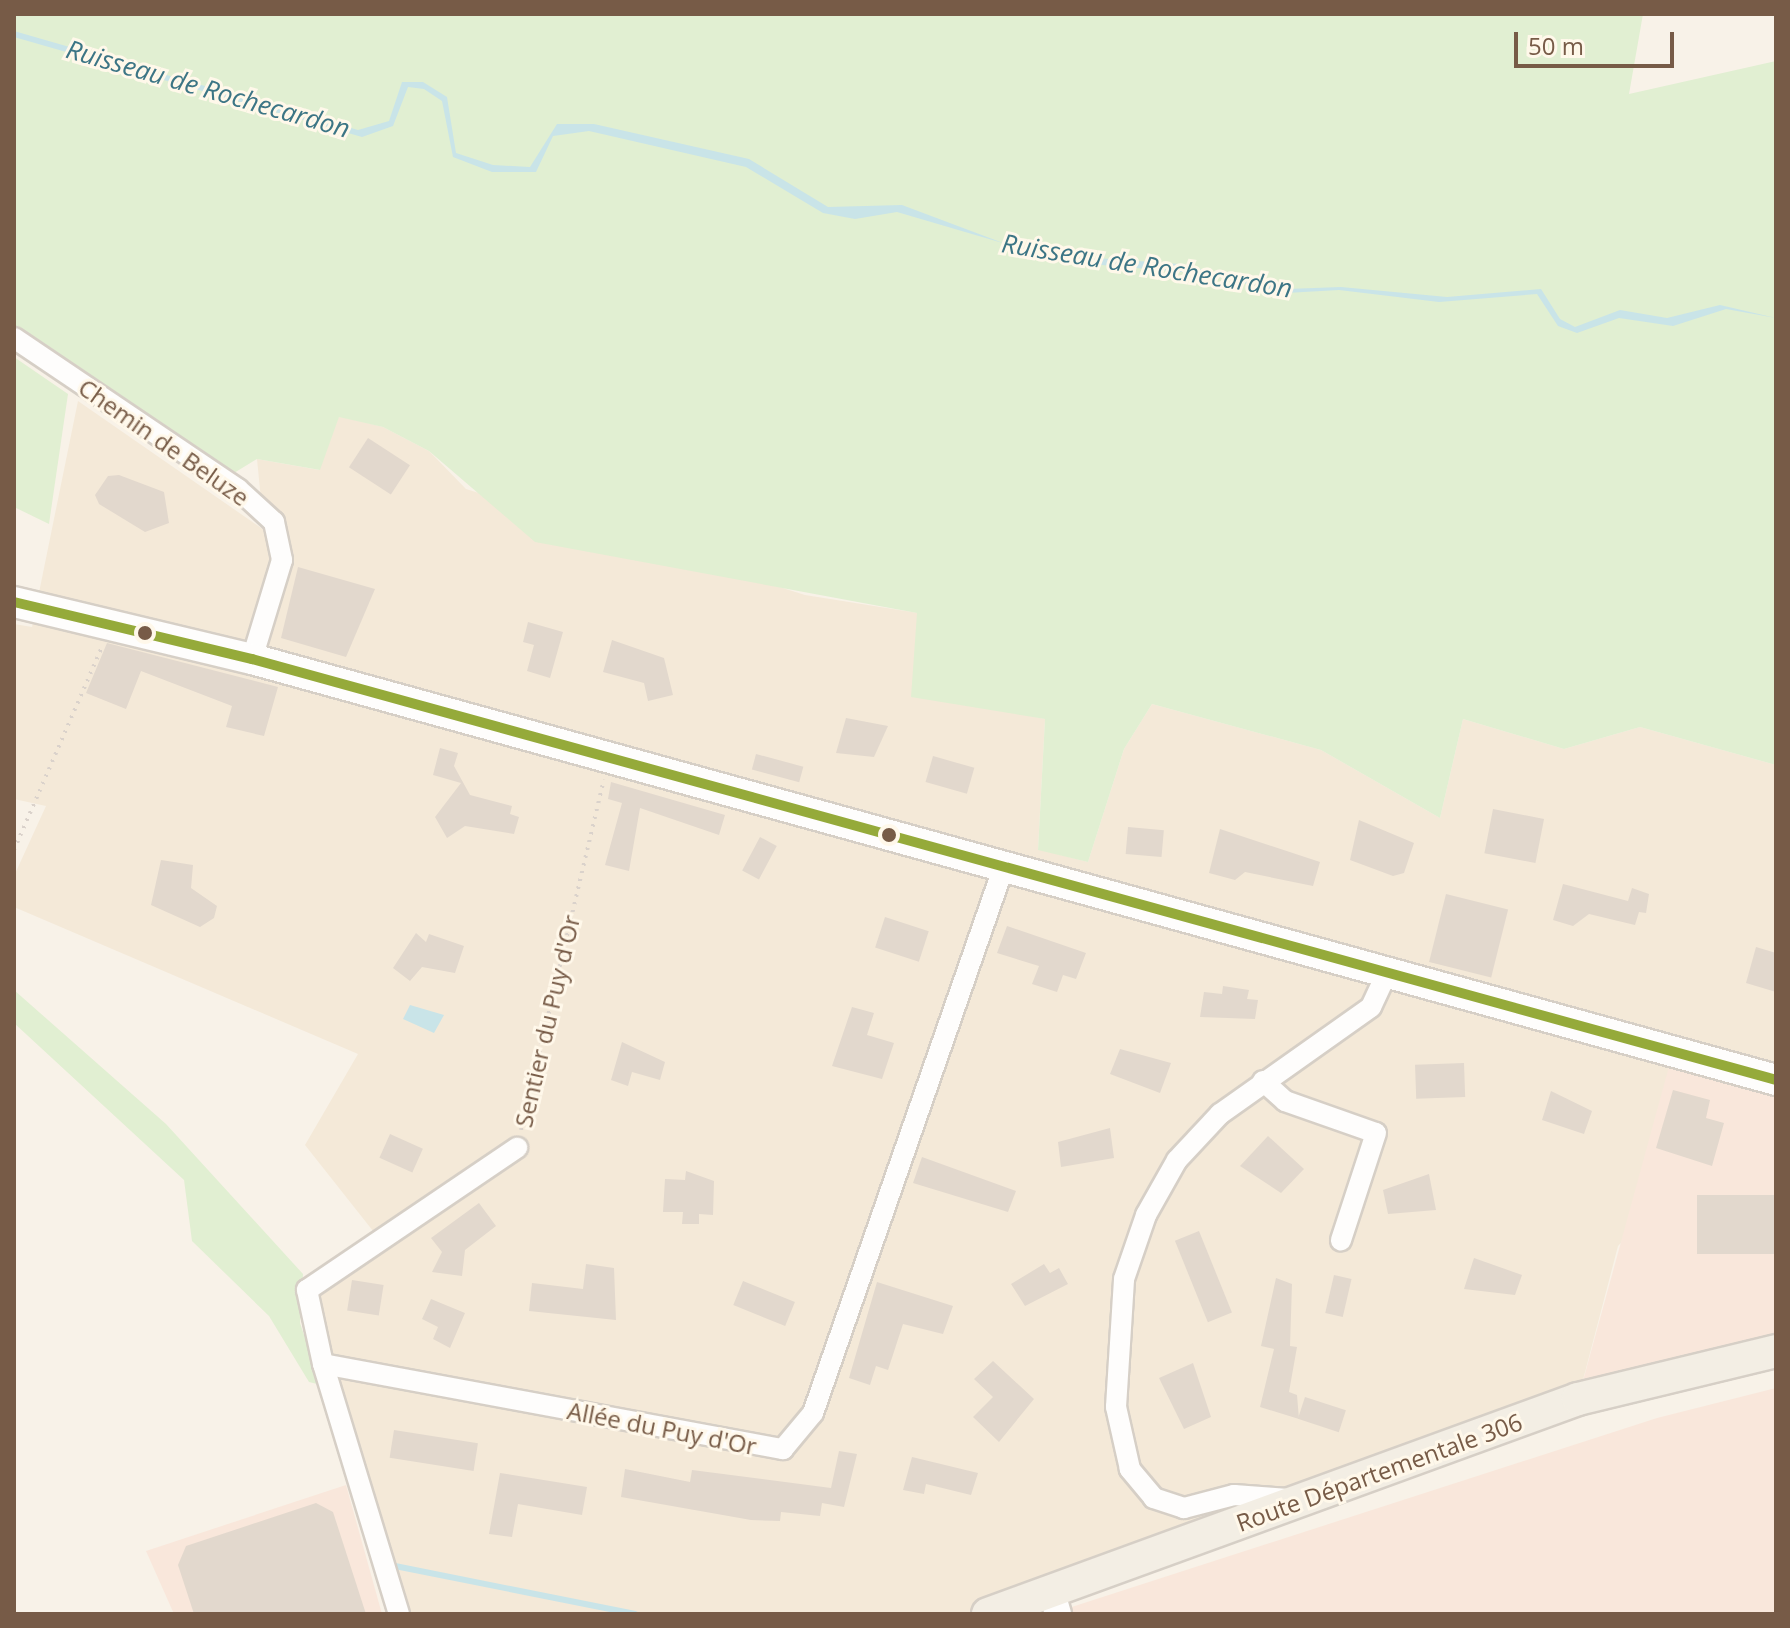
<!DOCTYPE html>
<meta charset="utf-8">
<style>
body{margin:0}
#map{position:relative;width:1790px;height:1628px;overflow:hidden;background:#f8f2e8;font-family:"Open Sans",sans-serif}
div>[style]{position:absolute}
[style*='--x']{left:calc(var(--x)*1px);top:calc(var(--y)*1px);width:calc(var(--w)*1px);rotate:calc(var(--a)*1deg)}
.residential>*{inset:0;background:#f4e9d8}
.commercial>*{inset:0;background:#f9e7db}
.green>*{inset:0;background:#e1efd2}
.water>*{inset:0;background:#c9e4e8}
.stream>*{height:6px;margin:-3px;padding:0 3px;transform-origin:3px;border-radius:3px;background:#c9e4e8}
.building>*{inset:0;background:#e2d8cd;transform-origin:0 0}
.path>*{height:4px;margin-top:-2px;transform-origin:0;background:repeating-linear-gradient(90deg,#dad2cb 0 2px,transparent 0 8px)}
.roads{filter:drop-shadow(2px 0 #d6cfc6) drop-shadow(-2px 0 #d6cfc6) drop-shadow(0 2px #d6cfc6) drop-shadow(0 -2px #d6cfc6)}
.minor>*{height:20px;margin:-10px;padding:0 10px;transform-origin:10px;border-radius:10px;background:#fefdfc}
.tertiary>*{height:26px;margin:-13px;padding:0 13px;transform-origin:13px;border-radius:13px;background:#fefdfc}
.secondary>*{height:30px;margin:-15px;padding:0 15px;transform-origin:15px;border-radius:15px;background:#fefdfc}
.primary>*{height:32px;margin:-16px;padding:0 16px;transform-origin:16px;border-radius:16px;background:#f3eee4}
.bus-1>*{height:10px;margin:-5px;padding:0 5px;transform-origin:5px;border-radius:5px;background:#95aa3a}
.dots>*{width:22px;height:22px;translate:-50% -50%;box-sizing:border-box;border:4px solid #fff8ea;border-radius:50%}
span{translate:-50% -50%;white-space:nowrap;text-align:center;line-height:1.15;-webkit-text-stroke:6px #fff8ea;paint-order:stroke}
.street-label{font-size:24px;color:#775b47}
.water-label{font-size:26px;color:#3c7585;font-style:italic}
.frame{position:absolute;inset:0;border:16px solid #775b47;pointer-events:none}
.scale{position:absolute;left:1514px;top:32px;width:160px;height:36px;box-sizing:border-box;border:4px solid #775b47;border-top:0;padding-left:10px;font-size:24px;line-height:28px;white-space:nowrap;color:#775b47;-webkit-text-stroke:6px #fff8ea;paint-order:stroke}
</style>
<div id="map">
<div class="residential">
<div style="clip-path:polygon(78px 401px,264px 530px,257px 459px,319px 470px,339px 416px,383px 427px,429px 451px,466px 489px,805px 595px,918px 613px,983px 706px,1045px 719px,1038px 849px,1088px 862px,1124px 749px,1152px 704px,1321px 750px,1440px 818px,1463px 719px,1564px 749px,1640px 727px,1776px 765px,1776px 1080px,1618px 1246px,1578px 1399px,987px 1614px,399px 1614px,323px 1364px,291px 1287px,373px 1231px,305px 1145px,358px 1054px,14px 907px,14px 876px,46px 806px,14px 799px,14px 624px,32px 627px)"></div>
</div>
<div class="commercial">
<div style="clip-path:polygon(1673px 1052px,1776px 1080px,1776px 1351px,1578px 1399px)"></div>
<div style="clip-path:polygon(1776px 1388px,1776px 1614px,1050px 1614px,1657px 1418px)"></div>
<div style="clip-path:polygon(346px 1485px,382px 1614px,174px 1614px,146px 1551px)"></div>
</div>
<div class="green">
<div style="clip-path:polygon(14px 14px,1643px 14px,1629px 94px,1776px 61px,1776px 765px,1640px 727px,1564px 749px,1463px 719px,1440px 818px,1321px 750px,1152px 704px,1124px 749px,1088px 862px,1038px 850px,1045px 719px,911px 697px,917px 613px,535px 542px,429px 451px,383px 427px,339px 417px,320px 470px,257px 459px,234px 473px,14px 325px)"></div>
<div style="clip-path:polygon(14px 357px,68px 394px,49px 524px,14px 507px)"></div>
<div style="clip-path:polygon(14px 990px,166px 1124px,303px 1274px,300px 1323px,321px 1385px,309px 1382px,269px 1316px,192px 1241px,184px 1180px,14px 1023px)"></div>
</div>
<div class="water">
<div style="clip-path:polygon(14px 31px,358px 130px,389px 121px,402px 82px,423px 82px,447px 97px,456px 153px,493px 165px,530px 167px,557px 124px,594px 124px,749px 159px,828px 207px,902px 205px,1003px 243px,1069px 256px,1179px 264px,1287px 289px,1341px 287px,1447px 297px,1541px 289px,1560px 319px,1575px 327px,1620px 310px,1667px 318px,1720px 305px,1776px 318px,1726px 309px,1673px 326px,1619px 318px,1577px 333px,1558px 326px,1537px 294px,1439px 302px,1339px 290px,1286px 293px,1204px 274px,1068px 262px,897px 212px,855px 219px,823px 213px,746px 167px,589px 131px,553px 136px,536px 172px,492px 172px,453px 157px,442px 101px,424px 89px,408px 87px,393px 126px,362px 137px,14px 37px)"></div>
<div style="clip-path:polygon(410px 1005px,444px 1015px,434px 1033px,403px 1019px)"></div>
</div>
<div class="stream">
<div style="--x:395;--y:1566;--w:245;--a:11.3"></div>
</div>
<div class="building">
<div style="left:368px;top:438px;width:50px;height:35px;rotate:33deg"></div>
<div style="clip-path:polygon(119px 475px,164px 492px,169px 523px,145px 532px,99px 504px,95px 495px,108px 476px)"></div>
<div style="clip-path:polygon(298px 567px,375px 589px,346px 657px,281px 638px)"></div>
<div style="clip-path:polygon(528px 622px,563px 632px,550px 678px,527px 671px,534px 645px,523px 642px)"></div>
<div style="clip-path:polygon(612px 640px,664px 658px,673px 695px,648px 701px,644px 683px,603px 672px)"></div>
<div style="clip-path:polygon(107px 643px,278px 687px,264px 736px,226px 727px,232px 706px,141px 671px,126px 709px,86px 693px)"></div>
<div style="clip-path:polygon(846px 718px,888px 726px,874px 757px,836px 753px)"></div>
<div style="clip-path:polygon(440px 748px,458px 753px,454px 766px,470px 795px,512px 806px,510px 814px,519px 817px,514px 834px,465px 826px,447px 838px,435px 817px,461px 783px,433px 775px)"></div>
<div style="left:756px;top:754px;width:49px;height:16px;rotate:15deg"></div>
<div style="left:933px;top:756px;width:43px;height:27px;rotate:16deg"></div>
<div style="clip-path:polygon(611px 782px,725px 815px,719px 835px,640px 808px,629px 871px,605px 865px,622px 803px,608px 799px)"></div>
<div style="left:1493px;top:809px;width:52px;height:45px;rotate:11deg"></div>
<div style="clip-path:polygon(1359px 820px,1414px 843px,1404px 873px,1393px 876px,1350px 860px)"></div>
<div style="left:1128px;top:827px;width:36px;height:27px;rotate:5deg"></div>
<div style="clip-path:polygon(1220px 829px,1320px 862px,1313px 886px,1245px 872px,1235px 880px,1209px 873px)"></div>
<div style="left:760px;top:837px;width:19px;height:38px;rotate:28deg"></div>
<div style="clip-path:polygon(161px 860px,193px 865px,191px 888px,217px 906px,214px 918px,200px 927px,151px 905px)"></div>
<div style="clip-path:polygon(1563px 884px,1628px 901px,1632px 888px,1649px 894px,1646px 913px,1639px 912px,1635px 925px,1589px 914px,1573px 926px,1553px 920px)"></div>
<div style="left:1446px;top:894px;width:64px;height:70px;rotate:14deg"></div>
<div style="left:885px;top:917px;width:46px;height:32px;rotate:18deg"></div>
<div style="clip-path:polygon(1007px 926px,1086px 953px,1076px 979px,1063px 975px,1057px 992px,1032px 984px,1039px 966px,997px 953px)"></div>
<div style="clip-path:polygon(416px 933px,426px 942px,429px 934px,464px 946px,455px 973px,422px 967px,410px 981px,393px 968px)"></div>
<div style="clip-path:polygon(1756px 947px,1776px 953px,1776px 992px,1746px 983px)"></div>
<div style="clip-path:polygon(1223px 986px,1249px 990px,1247px 999px,1258px 1000px,1255px 1019px,1200px 1017px,1204px 992px,1222px 994px)"></div>
<div style="clip-path:polygon(852px 1007px,874px 1013px,867px 1035px,894px 1043px,882px 1079px,832px 1066px)"></div>
<div style="clip-path:polygon(622px 1042px,665px 1062px,660px 1080px,632px 1072px,628px 1086px,611px 1080px)"></div>
<div style="clip-path:polygon(1120px 1049px,1171px 1063px,1160px 1093px,1110px 1074px)"></div>
<div style="left:1464px;top:1063px;width:34px;height:49px;rotate:88deg"></div>
<div style="clip-path:polygon(1673px 1090px,1710px 1100px,1706px 1118px,1724px 1123px,1712px 1166px,1656px 1148px)"></div>
<div style="clip-path:polygon(1551px 1091px,1592px 1111px,1584px 1134px,1542px 1120px)"></div>
<div style="clip-path:polygon(1110px 1128px,1114px 1158px,1061px 1167px,1058px 1142px)"></div>
<div style="left:390px;top:1134px;width:36px;height:26px;rotate:24deg"></div>
<div style="clip-path:polygon(1268px 1136px,1304px 1169px,1281px 1193px,1240px 1166px)"></div>
<div style="clip-path:polygon(922px 1157px,1016px 1191px,1008px 1212px,913px 1183px)"></div>
<div style="clip-path:polygon(686px 1171px,714px 1181px,713px 1215px,699px 1214px,699px 1224px,682px 1224px,683px 1212px,663px 1212px,665px 1179px,685px 1180px)"></div>
<div style="clip-path:polygon(1429px 1174px,1436px 1210px,1388px 1214px,1383px 1190px)"></div>
<div style="left:1776px;top:1195px;width:59px;height:79px;rotate:90deg"></div>
<div style="clip-path:polygon(479px 1203px,496px 1226px,465px 1250px,462px 1276px,432px 1272px,442px 1252px,431px 1238px)"></div>
<div style="left:1199px;top:1231px;width:88px;height:26px;rotate:68deg"></div>
<div style="clip-path:polygon(1474px 1258px,1522px 1275px,1515px 1295px,1464px 1289px)"></div>
<div style="clip-path:polygon(586px 1264px,614px 1268px,616px 1320px,529px 1311px,532px 1283px,583px 1289px)"></div>
<div style="clip-path:polygon(1044px 1264px,1050px 1273px,1059px 1268px,1068px 1284px,1025px 1306px,1011px 1284px)"></div>
<div style="left:1334px;top:1275px;width:18px;height:39px;rotate:13deg"></div>
<div style="clip-path:polygon(1276px 1278px,1292px 1284px,1290px 1346px,1297px 1347px,1289px 1392px,1297px 1395px,1299px 1419px,1260px 1407px,1274px 1349px,1261px 1346px)"></div>
<div style="left:352px;top:1280px;width:32px;height:31px;rotate:9deg"></div>
<div style="left:743px;top:1281px;width:56px;height:26px;rotate:22deg"></div>
<div style="clip-path:polygon(877px 1282px,953px 1306px,943px 1334px,903px 1324px,888px 1370px,876px 1366px,870px 1385px,849px 1378px)"></div>
<div style="clip-path:polygon(431px 1299px,465px 1313px,450px 1348px,433px 1339px,438px 1327px,422px 1319px)"></div>
<div style="clip-path:polygon(993px 1361px,1034px 1399px,999px 1442px,973px 1417px,993px 1397px,974px 1379px)"></div>
<div style="clip-path:polygon(1193px 1363px,1211px 1417px,1184px 1429px,1159px 1378px)"></div>
<div style="left:1305px;top:1397px;width:43px;height:23px;rotate:18deg"></div>
<div style="left:394px;top:1430px;width:85px;height:28px;rotate:9deg"></div>
<div style="clip-path:polygon(839px 1451px,857px 1454px,844px 1507px,822px 1503px,820px 1516px,781px 1512px,780px 1521px,751px 1520px,621px 1497px,625px 1469px,690px 1482px,692px 1470px,831px 1488px)"></div>
<div style="clip-path:polygon(912px 1457px,978px 1473px,971px 1495px,926px 1484px,924px 1494px,903px 1490px)"></div>
<div style="clip-path:polygon(500px 1473px,587px 1487px,582px 1515px,518px 1504px,512px 1537px,489px 1534px)"></div>
<div style="clip-path:polygon(316px 1503px,333px 1512px,366px 1614px,194px 1614px,178px 1565px,186px 1546px)"></div>
</div>
<div class="path">
<div style="--x:14;--y:850;--w:221;--a:-66.6"></div>
<div style="--x:521;--y:1130;--w:360;--a:-76.7"></div>
</div>
<div class="roads">
<div class="minor">
<div style="--x:14;--y:338;--w:270;--a:34"></div>
<div style="--x:238;--y:489;--w:49;--a:42.5"></div>
<div style="--x:274;--y:522;--w:39;--a:78"></div>
<div style="--x:282;--y:560;--w:103;--a:106.9"></div>
<div style="--x:1263;--y:1081;--w:30;--a:42"></div>
<div style="--x:1285;--y:1101;--w:96;--a:19.4"></div>
<div style="--x:1376;--y:1133;--w:113;--a:108.1"></div>
<div style="--x:323;--y:1364;--w:76;--a:-102.2"></div>
<div style="--x:307;--y:1290;--w:254;--a:-34.1"></div>
<div style="--x:1288;--y:1499;--w:54;--a:-175.8"></div>
<div style="--x:1234;--y:1495;--w:52;--a:165.4"></div>
<div style="--x:1184;--y:1508;--w:32;--a:-162"></div>
<div style="--x:1154;--y:1498;--w:38;--a:-130"></div>
<div style="--x:1130;--y:1469;--w:64;--a:-102.7"></div>
<div style="--x:1116;--y:1407;--w:128;--a:-86.4"></div>
<div style="--x:1124;--y:1279;--w:68;--a:-71"></div>
<div style="--x:1146;--y:1215;--w:63;--a:-60.6"></div>
<div style="--x:1177;--y:1160;--w:63;--a:-46.9"></div>
<div style="--x:1220;--y:1114;--w:185;--a:-35.3"></div>
<div style="--x:1371;--y:1007;--w:38;--a:-65"></div>
<div style="--x:399;--y:1614;--w:261;--a:-106.9"></div>
<div style="--x:323;--y:1364;--w:468;--a:10.5"></div>
<div style="--x:783;--y:1449;--w:47;--a:-50.2"></div>
<div style="--x:813;--y:1413;--w:579;--a:-70.75"></div>
</div>
<div class="tertiary">
<div style="--x:1052;--y:1593;--w:22;--a:74"></div>
</div>
<div class="secondary">
<div style="--x:14;--y:602;--w:245;--a:13.5"></div>
<div style="--x:252;--y:659;--w:1581;--a:15.44"></div>
</div>
<div class="primary">
<div style="--x:988;--y:1614;--w:628;--a:-20.02"></div>
<div style="--x:1578;--y:1399;--w:204;--a:-13.6"></div>
</div>
</div>
<div class="bus-1">
<div style="--x:14;--y:602;--w:245;--a:13.5"></div>
<div style="--x:252;--y:659;--w:1581;--a:15.44"></div>
</div>
<div class="dots">
<div style="left:145px;top:633px;background:#775b47"></div>
<div style="left:889px;top:835px;background:#775b47"></div>
</div>
<div class="street-label">
<span style="left:164px;top:442px;rotate:35deg">Chemin de Beluze</span>
<span style="left:547px;top:1021px;rotate:-77deg">Sentier du Puy d'Or</span>
<span style="left:662px;top:1428px;rotate:11deg">Allée du Puy d'Or</span>
<span style="left:1379px;top:1472px;rotate:-20deg">Route Départementale 306</span>
</div>
<div class="water-label">
<span style="left:208px;top:89px;rotate:16deg">Ruisseau de Rochecardon</span>
<span style="left:1147px;top:266px;rotate:9deg">Ruisseau de Rochecardon</span>
</div>
<div class="frame"></div>
<div class="scale">50 m</div>
</div>
